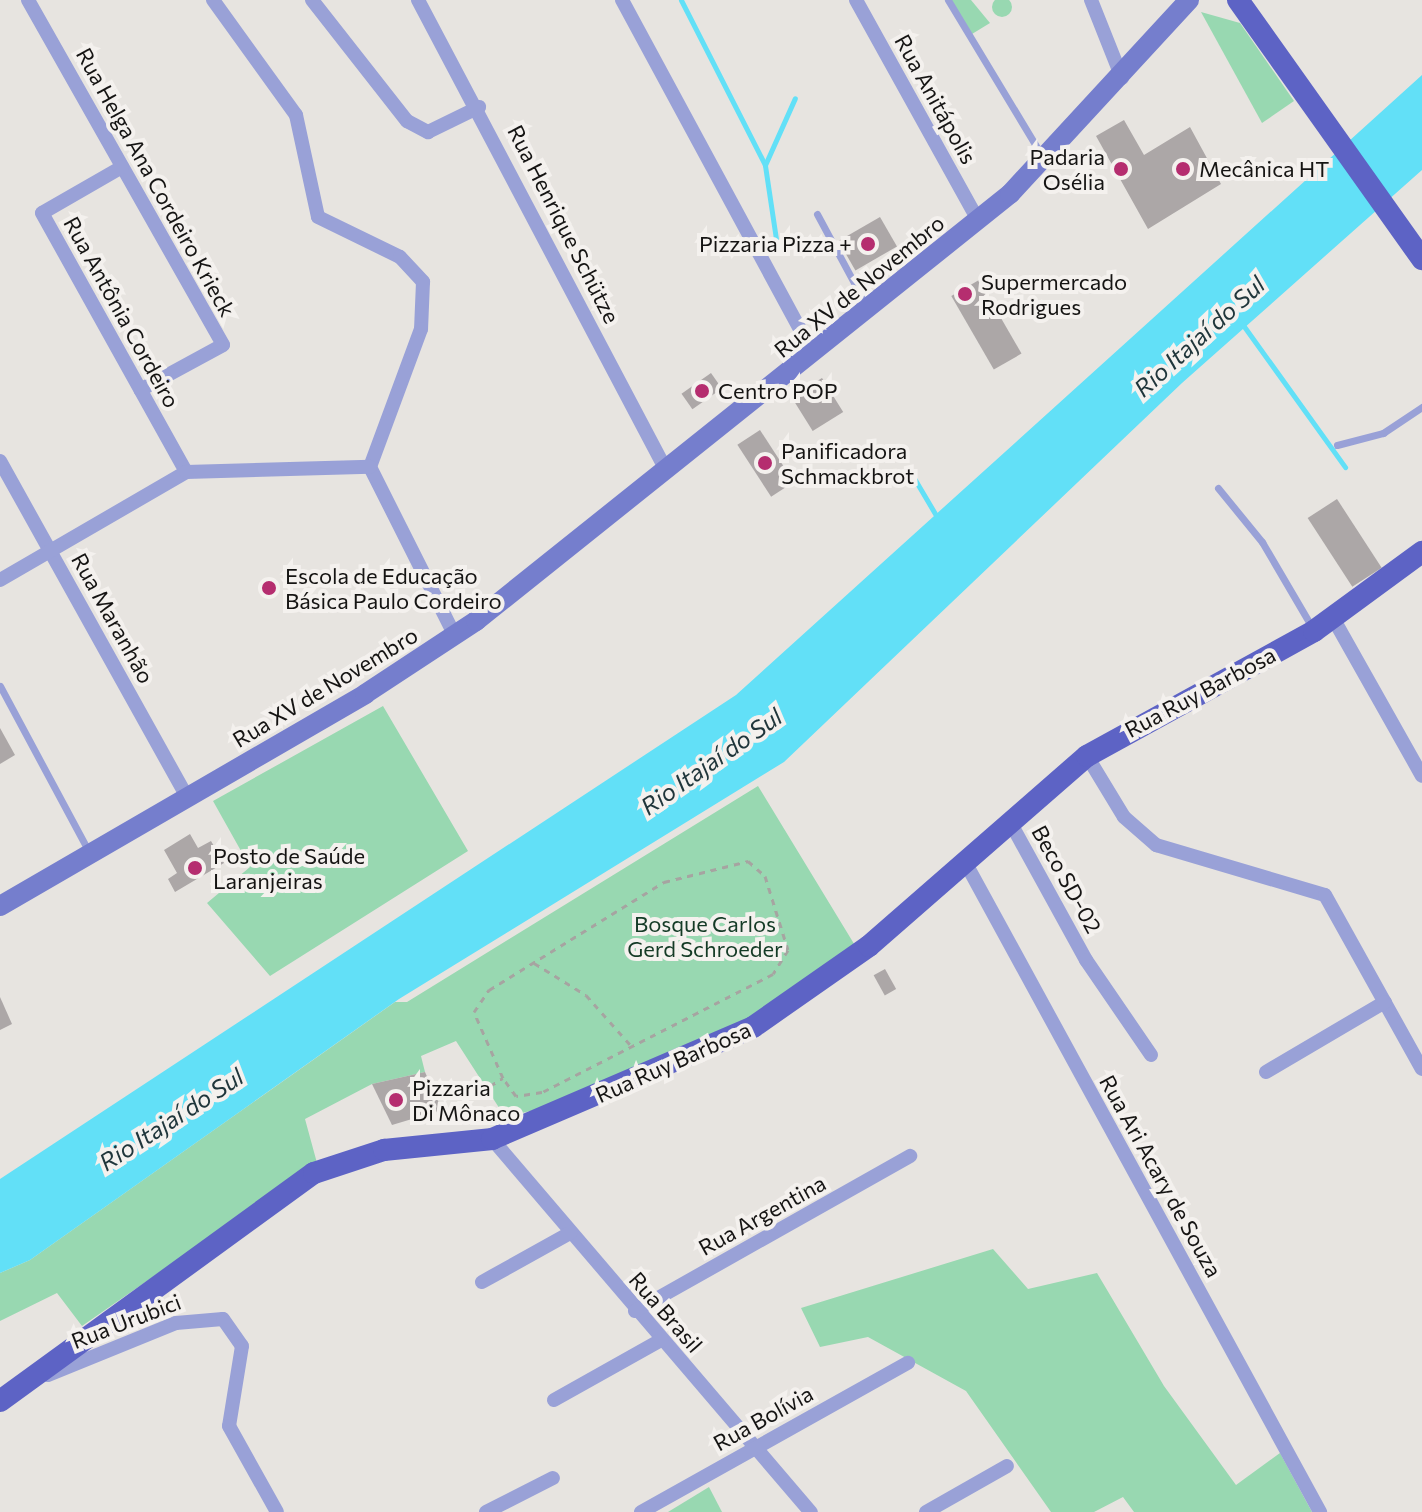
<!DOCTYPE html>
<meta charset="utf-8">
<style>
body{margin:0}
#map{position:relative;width:1422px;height:1512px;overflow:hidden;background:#e7e4e0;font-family:Commissioner,sans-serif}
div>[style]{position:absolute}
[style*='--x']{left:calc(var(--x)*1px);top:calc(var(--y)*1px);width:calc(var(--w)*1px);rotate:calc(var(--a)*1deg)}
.green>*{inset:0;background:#98d8b1}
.round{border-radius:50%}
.water>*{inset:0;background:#62e0f7}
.stream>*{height:5px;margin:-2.5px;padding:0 2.5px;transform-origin:2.5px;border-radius:2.5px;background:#62e0f7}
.building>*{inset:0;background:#aca7a7;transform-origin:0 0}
.path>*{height:3px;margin-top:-1.5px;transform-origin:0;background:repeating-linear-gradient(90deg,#a6a4a1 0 6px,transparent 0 12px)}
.lane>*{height:7px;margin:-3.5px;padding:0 3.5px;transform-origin:3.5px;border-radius:3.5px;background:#99a1d7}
.street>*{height:14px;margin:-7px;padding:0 7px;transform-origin:7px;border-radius:7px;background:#99a1d7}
.secondary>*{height:20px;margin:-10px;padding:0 10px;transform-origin:10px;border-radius:10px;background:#757ecd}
.primary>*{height:22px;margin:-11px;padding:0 11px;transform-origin:11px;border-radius:11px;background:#5d63c5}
.dots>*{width:22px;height:22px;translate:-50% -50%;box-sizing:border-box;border:4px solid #f4f1ee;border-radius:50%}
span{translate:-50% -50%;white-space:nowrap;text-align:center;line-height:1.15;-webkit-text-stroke:8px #f4f1ee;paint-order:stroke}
.street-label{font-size:22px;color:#151413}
.poi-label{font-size:22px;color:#151413}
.right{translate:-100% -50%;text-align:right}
.left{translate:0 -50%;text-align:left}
.park-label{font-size:22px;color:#143b26}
.water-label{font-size:24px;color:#20363b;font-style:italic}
</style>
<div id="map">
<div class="green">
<div class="round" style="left:992px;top:-3px;width:20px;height:20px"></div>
<div style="clip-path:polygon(951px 0,971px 0,990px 23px,972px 34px)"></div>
<div style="clip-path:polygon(1201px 12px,1240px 23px,1294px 101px,1262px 123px)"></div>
<div style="clip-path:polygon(383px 706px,468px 851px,270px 976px,207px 903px,250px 867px,213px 801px)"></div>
<div style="clip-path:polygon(758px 786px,859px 952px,794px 998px,586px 1098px,505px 1117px,456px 1041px,421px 1056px,425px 1072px,372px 1084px,305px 1119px,317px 1163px,82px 1326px,57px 1293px,0 1321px,0 1273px,30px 1260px,395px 1002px,407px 1002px)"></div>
<div style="clip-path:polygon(993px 1249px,1028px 1289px,1097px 1273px,1164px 1386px,1236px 1485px,1280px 1453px,1312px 1512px,1134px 1512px,1123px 1497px,1094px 1512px,1051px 1512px,966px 1391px,868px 1337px,820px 1347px,801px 1308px)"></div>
<div style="clip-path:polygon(709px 1487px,722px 1512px,668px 1512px)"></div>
</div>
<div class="water">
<div style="clip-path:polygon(1422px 75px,1422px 170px,1182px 383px,784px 762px,399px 999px,30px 1260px,0 1273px,0 1179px,736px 695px)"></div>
</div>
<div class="stream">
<div style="--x:681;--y:0;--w:185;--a:63"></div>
<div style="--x:776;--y:239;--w:75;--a:-98.5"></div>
<div style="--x:765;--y:165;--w:73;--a:-65.9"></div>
<div style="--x:1243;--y:325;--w:175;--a:54.3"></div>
<div style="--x:911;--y:473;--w:51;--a:59.4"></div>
</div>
<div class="building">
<div style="clip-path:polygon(1124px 120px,1144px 155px,1190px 127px,1221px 184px,1148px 229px,1096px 136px)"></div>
<div style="left:880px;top:217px;width:34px;height:48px;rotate:60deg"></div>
<div style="left:979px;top:280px;width:85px;height:32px;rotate:60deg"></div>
<div style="left:711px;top:373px;width:19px;height:36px;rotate:55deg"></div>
<div style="left:822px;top:378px;width:40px;height:36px;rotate:58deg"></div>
<div style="left:760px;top:430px;width:62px;height:27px;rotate:57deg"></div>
<div style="left:1337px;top:499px;width:82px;height:35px;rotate:57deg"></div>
<div style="clip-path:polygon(0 728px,15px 755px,0 764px)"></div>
<div style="clip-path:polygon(190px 834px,198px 848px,211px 841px,224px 863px,175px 892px,168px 879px,177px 873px,164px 850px)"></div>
<div style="left:885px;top:969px;width:23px;height:13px;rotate:61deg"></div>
<div style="clip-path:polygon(0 997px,12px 1024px,0 1030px)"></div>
<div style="clip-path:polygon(425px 1072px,442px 1110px,392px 1125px,372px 1084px)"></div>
</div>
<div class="path">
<div style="--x:534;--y:963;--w:61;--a:31.6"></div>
<div style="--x:586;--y:995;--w:71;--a:48.4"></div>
<div style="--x:490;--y:1086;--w:15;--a:-32"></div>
<div style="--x:503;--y:1078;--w:72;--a:-113.7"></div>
<div style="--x:474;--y:1012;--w:27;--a:-56"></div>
<div style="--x:489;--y:990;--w:206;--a:-31.7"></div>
<div style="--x:664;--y:882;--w:87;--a:-14"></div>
<div style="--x:748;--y:861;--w:23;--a:41"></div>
<div style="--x:765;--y:876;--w:77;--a:72.7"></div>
<div style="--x:788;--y:950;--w:28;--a:122"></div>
<div style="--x:773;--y:974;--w:259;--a:152.9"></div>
<div style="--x:542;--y:1092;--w:26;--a:171"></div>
<div style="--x:516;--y:1096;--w:22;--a:-126"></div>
</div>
<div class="lane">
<div style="--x:948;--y:0;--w:182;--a:58.9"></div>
<div style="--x:817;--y:214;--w:106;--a:61.7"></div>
<div style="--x:1337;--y:445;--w:48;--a:-14.6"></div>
<div style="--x:1383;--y:433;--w:47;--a:-33.7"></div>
<div style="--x:1218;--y:488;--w:70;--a:50.8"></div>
<div style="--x:1262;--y:542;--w:101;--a:59.6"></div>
<div style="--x:0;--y:686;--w:188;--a:61.8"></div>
</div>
<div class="street">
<div style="--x:28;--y:0;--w:396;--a:60.5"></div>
<div style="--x:223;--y:345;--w:94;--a:151.5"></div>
<div style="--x:213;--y:0;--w:142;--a:54.2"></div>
<div style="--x:296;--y:115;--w:104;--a:77.8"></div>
<div style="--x:318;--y:217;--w:91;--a:26"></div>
<div style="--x:400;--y:257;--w:34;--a:47"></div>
<div style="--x:423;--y:282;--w:47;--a:92.4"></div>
<div style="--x:421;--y:329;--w:147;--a:110.3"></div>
<div style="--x:370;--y:467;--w:189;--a:63.3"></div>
<div style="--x:312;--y:0;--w:154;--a:51.9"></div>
<div style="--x:407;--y:121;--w:24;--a:28"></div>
<div style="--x:428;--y:132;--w:57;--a:-26.1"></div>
<div style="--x:418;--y:0;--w:531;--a:62.18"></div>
<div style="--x:622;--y:0;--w:401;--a:61.6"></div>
<div style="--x:856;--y:0;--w:252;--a:61"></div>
<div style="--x:1091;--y:0;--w:84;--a:68.3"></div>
<div style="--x:122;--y:167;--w:92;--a:150.1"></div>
<div style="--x:42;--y:213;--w:296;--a:60.9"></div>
<div style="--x:0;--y:461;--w:385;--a:60.9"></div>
<div style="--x:0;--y:580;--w:215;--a:-30.1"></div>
<div style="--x:186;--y:472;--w:184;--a:-1.6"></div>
<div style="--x:1333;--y:618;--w:181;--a:60.6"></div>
<div style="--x:1087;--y:756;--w:71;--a:58.8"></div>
<div style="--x:1124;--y:817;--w:43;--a:41.2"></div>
<div style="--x:1156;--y:845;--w:176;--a:16.5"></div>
<div style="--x:1325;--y:895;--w:199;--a:60.9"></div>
<div style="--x:1009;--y:820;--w:160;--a:61.2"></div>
<div style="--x:1086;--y:960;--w:115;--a:55.6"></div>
<div style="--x:964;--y:860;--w:743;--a:61.36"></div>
<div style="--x:1266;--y:1072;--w:138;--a:-30.5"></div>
<div style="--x:492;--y:1139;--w:491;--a:49.5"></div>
<div style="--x:482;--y:1282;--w:101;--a:-29.1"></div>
<div style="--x:635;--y:1311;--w:316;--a:-29.4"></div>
<div style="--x:48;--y:1375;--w:138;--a:-22.1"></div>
<div style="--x:176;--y:1323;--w:47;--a:-4.9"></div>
<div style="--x:223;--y:1319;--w:33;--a:55"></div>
<div style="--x:242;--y:1346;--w:81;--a:99.2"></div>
<div style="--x:229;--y:1426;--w:98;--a:60.8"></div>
<div style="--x:554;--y:1400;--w:123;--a:-29.3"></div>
<div style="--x:486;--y:1512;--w:75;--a:-26.9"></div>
<div style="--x:641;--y:1512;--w:306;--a:-29.2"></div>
<div style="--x:926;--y:1512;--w:93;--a:-29.6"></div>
</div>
<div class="secondary">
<div style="--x:0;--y:906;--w:422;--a:-30.1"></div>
<div style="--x:365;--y:694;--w:133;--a:-33.3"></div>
<div style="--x:476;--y:621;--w:684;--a:-38.65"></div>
<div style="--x:1010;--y:194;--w:264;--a:-47.3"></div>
</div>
<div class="primary">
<div style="--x:1238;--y:0;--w:318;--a:54.6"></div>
<div style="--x:0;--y:1401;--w:388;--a:-36"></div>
<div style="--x:314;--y:1173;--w:74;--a:-18.2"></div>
<div style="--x:384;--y:1150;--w:109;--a:-5.8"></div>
<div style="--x:492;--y:1139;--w:284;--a:-23.2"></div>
<div style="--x:753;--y:1027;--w:141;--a:-34.9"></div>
<div style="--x:869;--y:946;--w:289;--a:-41.1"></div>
<div style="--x:1087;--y:756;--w:259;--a:-28.8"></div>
<div style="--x:1314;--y:631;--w:134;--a:-36.2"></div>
</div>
<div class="dots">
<div style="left:1121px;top:169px;background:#b52d6f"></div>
<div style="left:1183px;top:169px;background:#b52d6f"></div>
<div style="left:868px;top:244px;background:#b52d6f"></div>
<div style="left:965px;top:294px;background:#b52d6f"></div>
<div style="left:702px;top:391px;background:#b52d6f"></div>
<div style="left:765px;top:463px;background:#b52d6f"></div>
<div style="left:269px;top:588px;background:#b52d6f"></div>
<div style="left:195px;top:868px;background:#b52d6f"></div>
<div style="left:396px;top:1100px;background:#b52d6f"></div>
</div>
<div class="street-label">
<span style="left:936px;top:99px;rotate:61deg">Rua Anitápolis</span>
<span style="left:156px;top:182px;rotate:61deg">Rua Helga Ana Cordeiro Krieck</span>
<span style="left:564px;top:224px;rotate:63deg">Rua Henrique Schütze</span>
<span style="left:859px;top:286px;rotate:-39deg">Rua XV de Novembro</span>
<span style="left:122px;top:312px;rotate:61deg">Rua Antônia Cordeiro</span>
<span style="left:113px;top:618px;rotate:61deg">Rua Maranhão</span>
<span style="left:325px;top:687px;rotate:-31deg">Rua XV de Novembro</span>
<span style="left:1200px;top:692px;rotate:-28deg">Rua Ruy Barbosa</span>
<span style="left:1067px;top:879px;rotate:61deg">Beco SD-02</span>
<span style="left:673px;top:1062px;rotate:-24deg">Rua Ruy Barbosa</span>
<span style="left:1161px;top:1176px;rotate:61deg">Rua Ari Acary de Souza</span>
<span style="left:762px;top:1215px;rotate:-29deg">Rua Argentina</span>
<span style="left:666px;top:1312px;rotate:49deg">Rua Brasil</span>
<span style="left:126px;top:1321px;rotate:-21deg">Rua Urubici</span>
<span style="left:763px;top:1418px;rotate:-29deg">Rua Bolívia</span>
</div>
<div class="poi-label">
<span class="right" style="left:1105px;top:169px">Padaria<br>Osélia</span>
<span class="left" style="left:1199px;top:169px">Mecânica HT</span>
<span class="right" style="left:852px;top:244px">Pizzaria Pizza +</span>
<span class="left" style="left:981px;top:294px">Supermercado<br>Rodrigues</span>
<span class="left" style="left:718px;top:391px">Centro POP</span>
<span class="left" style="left:781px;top:463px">Panificadora<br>Schmackbrot</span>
<span class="left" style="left:285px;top:588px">Escola de Educação<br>Básica Paulo Cordeiro</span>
<span class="left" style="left:213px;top:868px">Posto de Saúde<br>Laranjeiras</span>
<span class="left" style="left:412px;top:1100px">Pizzaria<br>Di Mônaco</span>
</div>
<div class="park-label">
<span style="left:705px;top:936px">Bosque Carlos<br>Gerd Schroeder</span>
</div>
<div class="water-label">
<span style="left:1199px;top:336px;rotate:-42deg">Rio Itajaí do Sul</span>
<span style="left:711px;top:761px;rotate:-35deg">Rio Itajaí do Sul</span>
<span style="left:171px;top:1119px;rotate:-33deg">Rio Itajaí do Sul</span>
</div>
</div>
